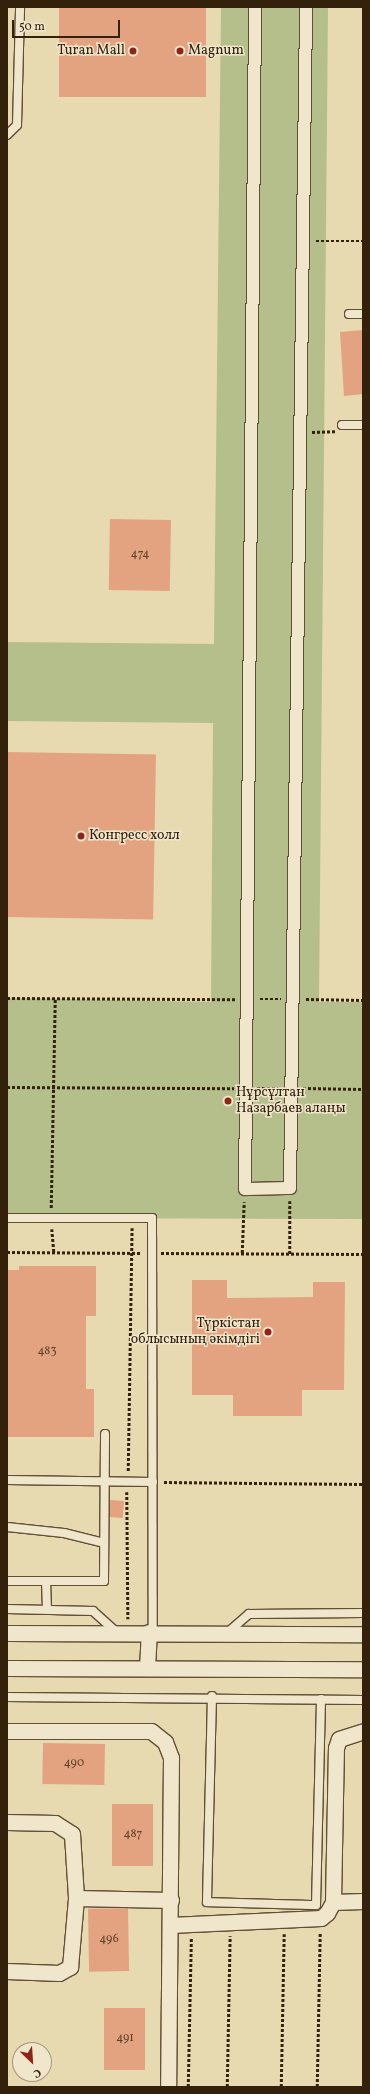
<!DOCTYPE html>
<meta charset="utf-8">
<style>
body{margin:0}
#map{position:relative;width:370px;height:2094px;overflow:hidden;background:#e7d9b0;font-family:Vollkorn,serif}
div>[style]{position:absolute}
[style*='--x']{left:calc(var(--x)*1px);top:calc(var(--y)*1px);width:calc(var(--w)*1px);rotate:calc(var(--a)*1deg)}
.green>*{inset:0;background:#b5bf8b}
.building>*{inset:0;background:#e3a381;transform-origin:0 0}
.path>*{height:2.5px;margin-top:-1.25px;transform-origin:0;background:repeating-linear-gradient(90deg,#34210c 0 3px,transparent 0 5px)}
.roads{filter:drop-shadow(1px 0 #614f35) drop-shadow(-1px 0 #614f35) drop-shadow(0 1px #614f35) drop-shadow(0 -1px #614f35)}
.service>*{height:8px;margin:-4px;padding:0 4px;transform-origin:4px;border-radius:4px;background:#efe6cc}
.pedestrian>*{height:12px;margin:-6px;padding:0 6px;transform-origin:6px;border-radius:6px;background:#efe6cc}
.minor>*{height:15px;margin:-7.5px;padding:0 7.5px;transform-origin:7.5px;border-radius:7.5px;background:#efe6cc}
.dots>*{width:11px;height:11px;translate:-50% -50%;box-sizing:border-box;border:2px solid #efe6cc;border-radius:50%}
span{translate:-50% -50%;white-space:nowrap;text-align:center;line-height:1.15;-webkit-text-stroke:3px #efe6cc;paint-order:stroke}
.number-label{font-size:12px;color:#604229}
.number-label span{-webkit-text-stroke-width:0}
.poi-label{font-size:14px;color:#34210c}
.right{translate:-100% -50%;text-align:right}
.left{translate:0 -50%;text-align:left}
.frame{position:absolute;inset:0;border:8px solid #34210c;pointer-events:none}
.north{position:absolute;left:12px;top:2042px;width:40px;height:40px;box-sizing:border-box;background:#efe6cc;border:1px solid #a4977f;border-radius:50%;rotate:155deg;font-size:11px;font-weight:700;line-height:16px;text-align:center;color:#34210c}
.north::after{content:'';display:block;margin:auto;width:14px;height:18px;background:#8f2418;clip-path:polygon(50% 0,100% 100%,50% 72%,0 100%)}
.scale{position:absolute;left:12px;top:20px;width:108px;height:18px;box-sizing:border-box;border:2px solid #34210c;border-top:0;padding-left:5px;font-size:12px;line-height:14px;white-space:nowrap;color:#34210c;-webkit-text-stroke:3px #efe6cc;paint-order:stroke}
</style>
<div id="map">
<div class="green">
<div style="clip-path:polygon(221px 7px,328px 7px,319px 1002px,363px 1002px,363px 1219px,7px 1218px,7px 998px,211px 1002px,213px 723px,7px 721px,7px 642px,214px 644px)"></div>
</div>
<div class="building">
<div style="left:59px;top:7px;width:147px;height:90px"></div>
<div style="clip-path:polygon(363px 330px,363px 394px,344px 396px,340px 332px)"></div>
<div style="left:110px;top:519px;width:61px;height:71px;rotate:1deg"></div>
<div style="left:7px;top:752px;width:149px;height:165px;rotate:1deg"></div>
<div style="clip-path:polygon(19px 1266px,96px 1266px,96px 1316px,86px 1316px,86px 1389px,94px 1389px,94px 1437px,7px 1437px,7px 1270px,19px 1270px)"></div>
<div style="clip-path:polygon(192px 1280px,227px 1280px,227px 1298px,313px 1297px,313px 1282px,345px 1282px,344px 1390px,302px 1390px,302px 1416px,233px 1416px,233px 1395px,192px 1395px)"></div>
<div style="left:110px;top:1500px;width:14px;height:17px;rotate:4deg"></div>
<div style="left:43px;top:1743px;width:62px;height:41px;rotate:1deg"></div>
<div style="left:153px;top:1804px;width:62px;height:41px;rotate:90deg"></div>
<div style="left:128px;top:1908px;width:63px;height:40px;rotate:89deg"></div>
<div style="left:145px;top:2008px;width:62px;height:41px;rotate:90deg"></div>
</div>
<div class="path">
<div style="--x:316;--y:241;--w:47;--a:0"></div>
<div style="--x:312;--y:432;--w:23;--a:-2"></div>
<div style="--x:7;--y:998;--w:228;--a:0.3"></div>
<div style="--x:260;--y:999;--w:21;--a:0"></div>
<div style="--x:306;--y:999;--w:57;--a:1"></div>
<div style="--x:7;--y:1087;--w:227;--a:0.3"></div>
<div style="--x:257;--y:1088;--w:21;--a:0"></div>
<div style="--x:303;--y:1088;--w:60;--a:1"></div>
<div style="--x:290;--y:1201;--w:53;--a:90"></div>
<div style="--x:51;--y:1208;--w:210;--a:-88.9"></div>
<div style="--x:52;--y:1229;--w:23;--a:85"></div>
<div style="--x:7;--y:1252;--w:135;--a:0.4"></div>
<div style="--x:161;--y:1253;--w:202;--a:0.3"></div>
<div style="--x:242;--y:1253;--w:51;--a:-87.8"></div>
<div style="--x:128;--y:1471;--w:243;--a:-89.1"></div>
<div style="--x:164;--y:1482;--w:199;--a:0.6"></div>
<div style="--x:127;--y:1492;--w:127;--a:89.5"></div>
<div style="--x:188;--y:2087;--w:149;--a:-88.8"></div>
<div style="--x:227;--y:2087;--w:151;--a:-88.9"></div>
<div style="--x:281;--y:2087;--w:153;--a:-88.9"></div>
<div style="--x:317;--y:2087;--w:155;--a:-88.9"></div>
</div>
<div class="roads">
<div class="service">
<div style="--x:7;--y:135;--w:14;--a:-45"></div>
<div style="--x:17;--y:125;--w:118;--a:-88.5"></div>
<div style="--x:349;--y:314;--w:14;--a:0"></div>
<div style="--x:342;--y:425;--w:21;--a:0"></div>
<div style="--x:7;--y:1218;--w:145;--a:0"></div>
<div style="--x:152;--y:1218;--w:414;--a:89.9"></div>
<div style="--x:7;--y:1480;--w:146;--a:0.8"></div>
<div style="--x:7;--y:1527;--w:57;--a:6"></div>
<div style="--x:64;--y:1533;--w:41;--a:14"></div>
<div style="--x:7;--y:1581;--w:97;--a:0"></div>
<div style="--x:104;--y:1581;--w:147;--a:-89.6"></div>
<div style="--x:46;--y:1581;--w:29;--a:88"></div>
<div style="--x:7;--y:1609;--w:86;--a:1.3"></div>
<div style="--x:93;--y:1611;--w:31;--a:42"></div>
<div style="--x:227;--y:1633;--w:29;--a:-41"></div>
<div style="--x:249;--y:1614;--w:114;--a:-0.5"></div>
<div style="--x:212;--y:1696;--w:206;--a:91.4"></div>
<div style="--x:207;--y:1902;--w:109;--a:1.6"></div>
<div style="--x:316;--y:1905;--w:206;--a:-88.6"></div>
<div style="--x:7;--y:1697;--w:356;--a:0.5"></div>
</div>
<div class="pedestrian">
<div style="--x:255;--y:7;--w:1182;--a:90.48"></div>
<div style="--x:245;--y:1189;--w:45;--a:-1.3"></div>
<div style="--x:290;--y:1188;--w:1181;--a:-89.22"></div>
</div>
<div class="minor">
<div style="--x:7;--y:1633;--w:356;--a:0.2"></div>
<div style="--x:7;--y:1668;--w:356;--a:0.2"></div>
<div style="--x:147;--y:1668;--w:36;--a:-87"></div>
<div style="--x:7;--y:1731;--w:144;--a:0"></div>
<div style="--x:151;--y:1731;--w:18;--a:38"></div>
<div style="--x:165;--y:1742;--w:17;--a:69"></div>
<div style="--x:171;--y:1758;--w:329;--a:90.5"></div>
<div style="--x:7;--y:1822;--w:48;--a:1.2"></div>
<div style="--x:55;--y:1823;--w:20;--a:33"></div>
<div style="--x:72;--y:1834;--w:64;--a:86.4"></div>
<div style="--x:76;--y:1898;--w:95;--a:1.2"></div>
<div style="--x:333;--y:1902;--w:30;--a:-2"></div>
<div style="--x:170;--y:1925;--w:151;--a:-2.7"></div>
<div style="--x:321;--y:1918;--w:8;--a:-40"></div>
<div style="--x:327;--y:1913;--w:13;--a:-61"></div>
<div style="--x:333;--y:1902;--w:154;--a:-88.9"></div>
<div style="--x:336;--y:1748;--w:9;--a:-72"></div>
<div style="--x:339;--y:1739;--w:25;--a:-18"></div>
<div style="--x:7;--y:1971;--w:52;--a:2.2"></div>
<div style="--x:59;--y:1973;--w:13;--a:-29"></div>
<div style="--x:70;--y:1967;--w:69;--a:-85"></div>
</div>
</div>
<div class="dots">
<div style="left:133px;top:51px;background:#8f2418"></div>
<div style="left:180px;top:51px;background:#8f2418"></div>
<div style="left:81px;top:836px;background:#8f2418"></div>
<div style="left:228px;top:1101px;background:#8f2418"></div>
<div style="left:268px;top:1332px;background:#8f2418"></div>
</div>
<div class="number-label">
<span style="left:140px;top:555px">474</span>
<span style="left:47px;top:1352px">483</span>
<span style="left:74px;top:1764px">490</span>
<span style="left:133px;top:1835px">487</span>
<span style="left:109px;top:1940px">496</span>
<span style="left:125px;top:2039px">491</span>
</div>
<div class="poi-label">
<span class="right" style="left:125px;top:51px">Turan Mall</span>
<span class="left" style="left:188px;top:51px">Magnum</span>
<span class="left" style="left:89px;top:836px">Конгресс холл</span>
<span class="left" style="left:236px;top:1101px">Нұрсұлтан<br>Назарбаев алаңы</span>
<span class="right" style="left:260px;top:1332px">Түркістан<br>облысының әкімдігі</span>
</div>
<div class="frame"></div>
<div class="north">С</div>
<div class="scale">50 m</div>
</div>
